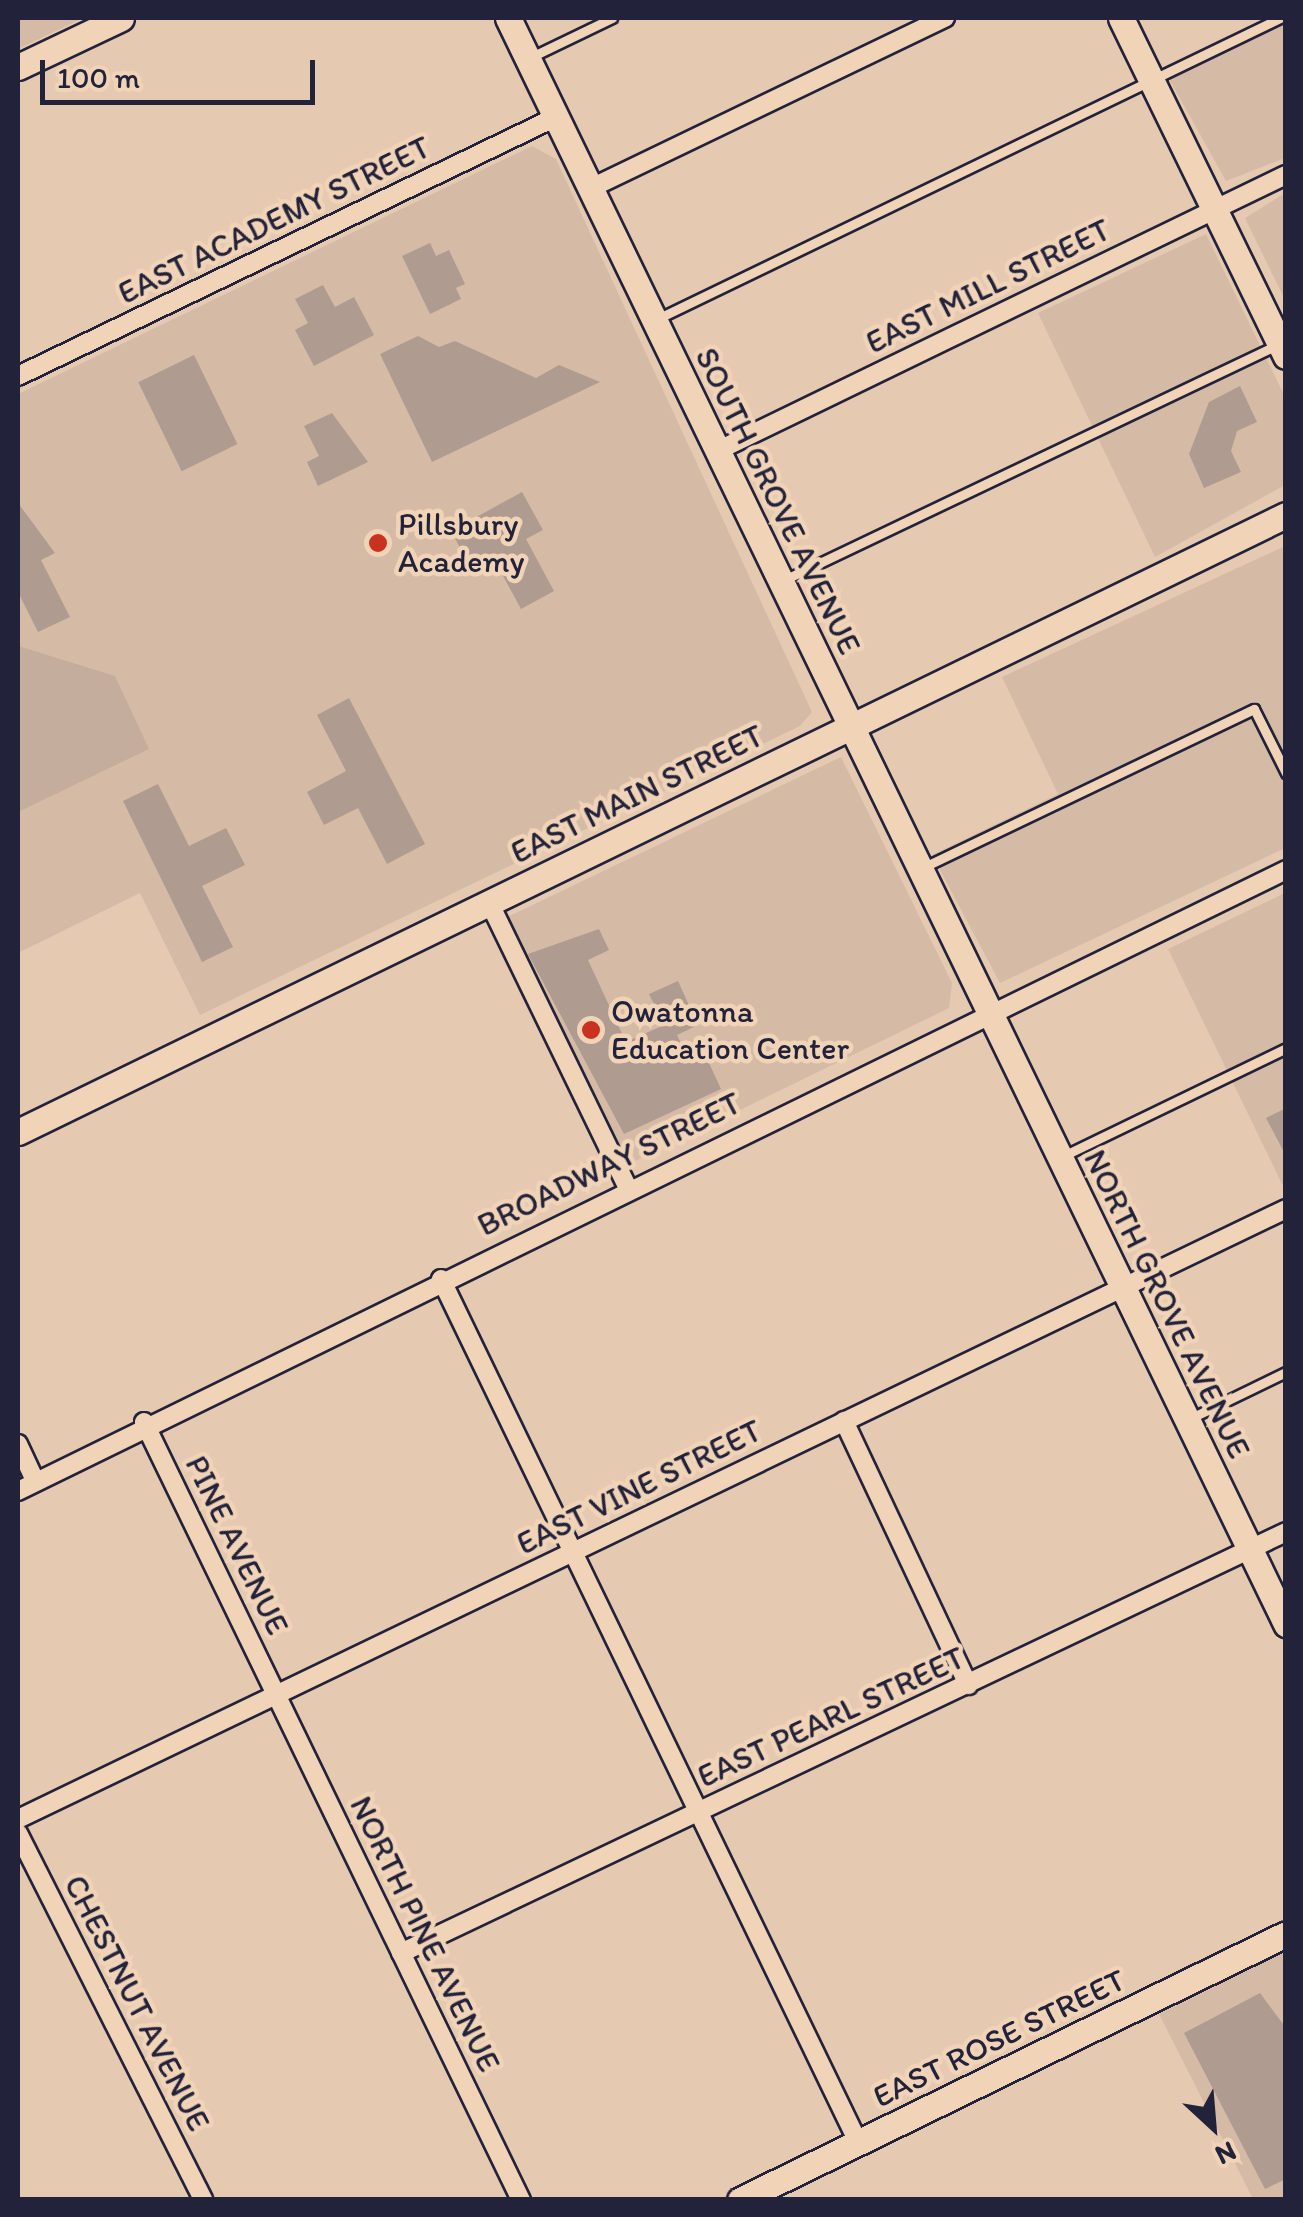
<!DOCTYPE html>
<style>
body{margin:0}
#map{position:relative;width:1303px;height:2217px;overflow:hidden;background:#e5c9b0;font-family:Itim,sans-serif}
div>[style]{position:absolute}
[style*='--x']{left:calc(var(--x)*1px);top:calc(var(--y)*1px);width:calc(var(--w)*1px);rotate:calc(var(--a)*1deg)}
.built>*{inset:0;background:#d5bba6}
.green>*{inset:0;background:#c4ad9c}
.building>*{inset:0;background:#af9b8f;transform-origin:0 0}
.roads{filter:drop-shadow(2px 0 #22223b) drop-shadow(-2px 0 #22223b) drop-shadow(0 2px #22223b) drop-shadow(0 -2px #22223b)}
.lane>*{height:9px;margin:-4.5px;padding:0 4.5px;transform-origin:4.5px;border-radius:4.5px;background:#f1d4b7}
.street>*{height:18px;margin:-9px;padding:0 9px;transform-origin:9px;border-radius:9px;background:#f1d4b7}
.secondary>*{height:25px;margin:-12.5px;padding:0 12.5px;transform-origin:12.5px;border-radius:12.5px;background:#f1d4b7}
.dots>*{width:28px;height:28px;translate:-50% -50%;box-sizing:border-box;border:5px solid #f1d4b7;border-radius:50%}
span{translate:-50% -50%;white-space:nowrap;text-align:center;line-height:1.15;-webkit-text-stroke:9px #f1d4b7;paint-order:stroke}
.street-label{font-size:32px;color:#22223b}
.poi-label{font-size:32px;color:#22223b}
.left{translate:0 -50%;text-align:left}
.frame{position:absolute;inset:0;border:20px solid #22223b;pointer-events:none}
.north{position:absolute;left:1163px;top:2077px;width:100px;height:100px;-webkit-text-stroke:8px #f1d4b7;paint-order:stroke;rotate:154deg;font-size:28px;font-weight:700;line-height:40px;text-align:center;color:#22223b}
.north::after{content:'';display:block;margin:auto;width:35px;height:45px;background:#22223b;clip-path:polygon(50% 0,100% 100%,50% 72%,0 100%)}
.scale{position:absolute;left:40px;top:60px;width:275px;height:45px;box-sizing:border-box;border:5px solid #22223b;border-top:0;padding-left:12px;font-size:30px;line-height:35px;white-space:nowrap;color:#22223b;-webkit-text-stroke:8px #f1d4b7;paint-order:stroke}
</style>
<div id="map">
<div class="built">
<div style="clip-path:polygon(18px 18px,83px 18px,18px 49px)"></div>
<div style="clip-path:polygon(1266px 18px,1285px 18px,1285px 158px,1226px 181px,1163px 68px)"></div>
<div style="clip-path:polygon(532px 146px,556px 159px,812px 712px,800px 726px,200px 1015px,140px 893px,18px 953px,18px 394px)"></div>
<div style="clip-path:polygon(1285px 193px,1285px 300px,1245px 218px)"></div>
<div style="clip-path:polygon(1206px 234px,1285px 397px,1285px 485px,1155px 557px,1038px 313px)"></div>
<div style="clip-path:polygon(1285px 546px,1285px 848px,1000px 983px,932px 855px,1058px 794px,1002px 677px)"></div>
<div style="clip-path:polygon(841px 757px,952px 983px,949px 1008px,621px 1168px,501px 920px)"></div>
<div style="clip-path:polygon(1285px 893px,1285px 1190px,1168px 949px)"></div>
<div style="clip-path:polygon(1285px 1952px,1285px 2199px,1253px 2199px,1159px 2014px)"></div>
</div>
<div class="green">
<div style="clip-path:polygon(18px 646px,115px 676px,149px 749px,18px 812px)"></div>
</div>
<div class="building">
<div style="clip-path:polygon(430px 243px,436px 256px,449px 250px,465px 284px,456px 288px,461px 299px,430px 314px,402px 256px)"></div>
<div style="clip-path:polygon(323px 285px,335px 307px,354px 297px,374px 335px,314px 366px,295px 330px,308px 323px,295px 299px)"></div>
<div style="clip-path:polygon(418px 336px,439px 347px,455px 341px,536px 378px,559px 365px,600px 382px,432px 462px,380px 354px)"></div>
<div style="left:194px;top:355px;width:99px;height:62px;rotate:64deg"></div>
<div style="clip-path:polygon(1240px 386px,1257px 422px,1237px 431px,1231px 451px,1241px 472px,1204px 488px,1189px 454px,1209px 402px)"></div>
<div style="clip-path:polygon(332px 413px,368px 462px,318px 486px,307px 462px,319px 456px,304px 426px)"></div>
<div style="clip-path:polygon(522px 492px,543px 530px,526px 539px,554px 591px,521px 609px,495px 561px,474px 573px,451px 531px)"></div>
<div style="clip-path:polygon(18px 503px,55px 553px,41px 560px,70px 617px,38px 632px,18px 592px)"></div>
<div style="clip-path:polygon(349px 698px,425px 844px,387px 864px,358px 808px,324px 825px,307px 792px,346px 771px,317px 715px)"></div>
<div style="clip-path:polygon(158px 784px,189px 846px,226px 828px,245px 865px,202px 886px,233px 947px,202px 962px,123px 801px)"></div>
<div style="clip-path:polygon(599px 929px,609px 950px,588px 960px,626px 1042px,664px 1025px,649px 994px,678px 981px,698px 1025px,677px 1035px,689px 1060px,704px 1052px,721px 1089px,624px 1134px,528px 954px)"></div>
<div style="clip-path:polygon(1286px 1108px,1286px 1156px,1266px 1118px)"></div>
<div style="clip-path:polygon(1260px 1993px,1286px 2028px,1286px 2179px,1265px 2189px,1184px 2033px)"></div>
</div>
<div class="roads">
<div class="lane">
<div style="--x:531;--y:57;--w:90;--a:-25.7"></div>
<div style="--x:657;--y:319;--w:692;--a:-25.79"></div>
<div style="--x:786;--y:579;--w:544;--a:-25.48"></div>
<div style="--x:924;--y:867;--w:366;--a:-25.6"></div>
<div style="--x:1254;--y:709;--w:72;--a:63.4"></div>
<div style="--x:1063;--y:1156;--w:248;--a:-25.8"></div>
<div style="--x:1189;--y:1419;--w:108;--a:-25.9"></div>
</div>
<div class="street">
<div style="--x:591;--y:188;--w:393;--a:-25.7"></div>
<div style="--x:18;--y:376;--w:597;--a:-25.71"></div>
<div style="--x:717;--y:451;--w:632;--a:-25.88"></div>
<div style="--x:489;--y:902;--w:318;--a:64.1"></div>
<div style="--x:441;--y:1279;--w:958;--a:64.21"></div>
<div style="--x:844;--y:1421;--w:292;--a:64.8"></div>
<div style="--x:144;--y:1422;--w:865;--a:64.15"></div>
<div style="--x:18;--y:1444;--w:35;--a:65"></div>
<div style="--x:18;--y:1491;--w:1412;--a:-26.09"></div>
<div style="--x:18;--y:1819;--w:1407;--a:-25.69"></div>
<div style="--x:18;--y:1833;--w:411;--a:63.2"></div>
<div style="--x:401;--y:1953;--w:980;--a:-25.44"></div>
</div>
<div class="secondary">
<div style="--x:508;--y:18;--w:1785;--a:64.15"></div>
<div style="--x:1121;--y:18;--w:376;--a:64"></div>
<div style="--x:18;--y:67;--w:114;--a:-25.4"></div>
<div style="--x:18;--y:1132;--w:1410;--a:-25.95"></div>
<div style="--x:740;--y:2200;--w:607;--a:-25.97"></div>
</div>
</div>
<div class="dots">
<div style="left:378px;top:543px;background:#c8321e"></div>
<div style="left:591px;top:1030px;background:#c8321e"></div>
</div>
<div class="street-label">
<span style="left:274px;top:220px;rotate:-26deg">EAST ACADEMY STREET</span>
<span style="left:988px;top:286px;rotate:-26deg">EAST MILL STREET</span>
<span style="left:778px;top:501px;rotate:64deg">SOUTH GROVE AVENUE</span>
<span style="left:637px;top:794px;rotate:-26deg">EAST MAIN STREET</span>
<span style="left:609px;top:1164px;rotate:-26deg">BROADWAY STREET</span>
<span style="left:1167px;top:1304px;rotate:64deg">NORTH GROVE AVENUE</span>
<span style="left:639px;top:1487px;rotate:-26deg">EAST VINE STREET</span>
<span style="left:237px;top:1545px;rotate:64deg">PINE AVENUE</span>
<span style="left:831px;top:1717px;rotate:-25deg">EAST PEARL STREET</span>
<span style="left:425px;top:1934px;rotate:64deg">NORTH PINE AVENUE</span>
<span style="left:137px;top:2003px;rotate:63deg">CHESTNUT AVENUE</span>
<span style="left:999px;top:2038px;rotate:-26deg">EAST ROSE STREET</span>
</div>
<div class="poi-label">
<span class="left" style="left:398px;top:543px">Pillsbury<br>Academy</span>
<span class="left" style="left:611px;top:1030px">Owatonna<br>Education Center</span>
</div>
<div class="frame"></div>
<div class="north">N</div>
<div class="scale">100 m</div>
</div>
